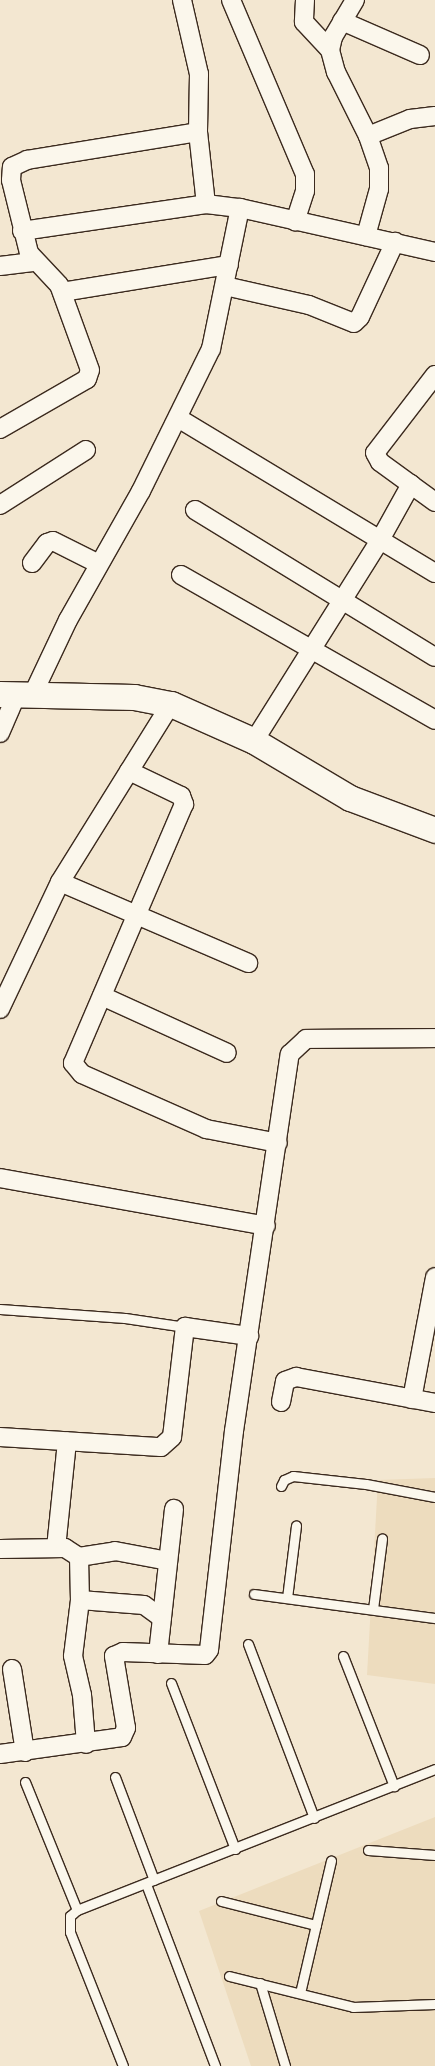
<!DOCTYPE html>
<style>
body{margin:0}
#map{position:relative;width:435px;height:2066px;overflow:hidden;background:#f3e7d1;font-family:"Playpen Sans",sans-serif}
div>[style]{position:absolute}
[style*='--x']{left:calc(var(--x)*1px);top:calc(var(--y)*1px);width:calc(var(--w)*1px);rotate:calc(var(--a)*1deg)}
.built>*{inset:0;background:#eddcbe}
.roads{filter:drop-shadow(1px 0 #3b2a1e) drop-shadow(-1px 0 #3b2a1e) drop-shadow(0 1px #3b2a1e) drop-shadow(0 -1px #3b2a1e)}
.lane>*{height:9px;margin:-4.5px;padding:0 4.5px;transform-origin:4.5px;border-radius:4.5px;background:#fbf7ec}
.street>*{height:18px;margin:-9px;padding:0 9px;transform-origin:9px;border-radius:9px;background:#fbf7ec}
.secondary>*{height:25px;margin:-12.5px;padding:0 12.5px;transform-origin:12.5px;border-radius:12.5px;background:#fbf7ec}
span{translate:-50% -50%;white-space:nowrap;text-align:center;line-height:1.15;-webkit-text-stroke:5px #fbf7ec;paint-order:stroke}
</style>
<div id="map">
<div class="built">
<div style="clip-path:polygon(435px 1478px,435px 1684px,367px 1675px,378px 1480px)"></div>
<div style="clip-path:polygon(435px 1817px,435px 2066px,251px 2066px,199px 1911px)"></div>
</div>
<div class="roads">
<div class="lane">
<div style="--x:0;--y:1309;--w:125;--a:4.1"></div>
<div style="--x:125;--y:1318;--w:61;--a:8.5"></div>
<div style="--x:281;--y:1486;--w:7;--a:-63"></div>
<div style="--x:284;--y:1480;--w:10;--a:-24"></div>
<div style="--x:293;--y:1476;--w:73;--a:6.3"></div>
<div style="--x:366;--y:1484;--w:70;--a:10.7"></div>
<div style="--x:254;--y:1594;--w:183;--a:7.6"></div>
<div style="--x:287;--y:1598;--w:73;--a:-82.9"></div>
<div style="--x:373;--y:1609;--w:71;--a:-82.7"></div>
<div style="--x:248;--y:1644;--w:186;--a:69.2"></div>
<div style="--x:343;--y:1656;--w:140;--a:68.6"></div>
<div style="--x:171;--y:1683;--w:178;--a:68.9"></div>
<div style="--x:115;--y:1777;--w:110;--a:69.3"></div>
<div style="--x:25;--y:1782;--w:138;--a:67.9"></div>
<div style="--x:368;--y:1850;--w:67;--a:4.3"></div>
<div style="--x:146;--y:1884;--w:195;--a:69.2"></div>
<div style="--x:221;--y:1901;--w:98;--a:14.2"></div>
<div style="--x:229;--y:1976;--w:128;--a:14"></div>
<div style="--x:353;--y:2007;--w:82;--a:-2.1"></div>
<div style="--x:260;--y:1983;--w:87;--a:73.2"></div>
<div style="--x:300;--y:1993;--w:136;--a:-76.8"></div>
<div style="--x:123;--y:2066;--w:144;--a:-111.6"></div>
<div style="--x:70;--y:1932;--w:16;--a:-90"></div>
<div style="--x:70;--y:1916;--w:9;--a:-41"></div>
<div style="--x:77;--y:1910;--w:385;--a:-21.5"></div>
</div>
<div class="street">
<div style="--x:182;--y:0;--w:76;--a:77.1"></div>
<div style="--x:199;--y:74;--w:58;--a:91"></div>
<div style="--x:198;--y:132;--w:72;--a:83.7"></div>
<div style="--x:231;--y:0;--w:189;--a:67"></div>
<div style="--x:305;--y:174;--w:17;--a:90"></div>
<div style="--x:305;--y:191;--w:32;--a:108"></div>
<div style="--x:305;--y:0;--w:22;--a:93"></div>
<div style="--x:304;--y:22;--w:38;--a:47"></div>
<div style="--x:355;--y:0;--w:43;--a:120.7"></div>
<div style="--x:333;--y:37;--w:13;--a:103"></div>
<div style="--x:330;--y:50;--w:23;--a:75"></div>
<div style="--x:336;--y:72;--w:72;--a:63.4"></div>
<div style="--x:368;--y:136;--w:34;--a:71"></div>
<div style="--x:379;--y:168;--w:21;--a:90"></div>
<div style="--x:379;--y:189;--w:49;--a:105.5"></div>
<div style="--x:342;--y:21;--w:85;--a:23.6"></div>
<div style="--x:368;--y:136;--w:45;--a:-22"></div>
<div style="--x:410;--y:119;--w:25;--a:-7"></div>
<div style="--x:22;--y:231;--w:186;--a:-8.3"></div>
<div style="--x:206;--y:204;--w:34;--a:7"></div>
<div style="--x:240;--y:208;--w:200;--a:12.7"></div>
<div style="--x:0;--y:266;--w:35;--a:-7"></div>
<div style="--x:225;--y:286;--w:86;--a:12.7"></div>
<div style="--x:309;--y:305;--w:48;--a:21.8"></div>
<div style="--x:354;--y:323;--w:8;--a:-45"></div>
<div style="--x:360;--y:317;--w:83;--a:-65"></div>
<div style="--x:62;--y:292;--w:169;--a:-9.2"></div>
<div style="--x:435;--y:375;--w:98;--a:127.6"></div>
<div style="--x:375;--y:453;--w:10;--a:61"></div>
<div style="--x:380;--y:462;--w:68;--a:36"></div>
<div style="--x:178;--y:418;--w:300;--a:31.1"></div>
<div style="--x:0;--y:429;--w:100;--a:-29.9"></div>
<div style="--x:87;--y:379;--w:9;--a:-72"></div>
<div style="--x:90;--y:370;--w:90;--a:-110"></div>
<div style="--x:59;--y:285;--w:44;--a:-133.2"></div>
<div style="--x:29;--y:253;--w:75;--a:-103.9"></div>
<div style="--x:11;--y:180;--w:13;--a:-86"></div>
<div style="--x:12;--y:167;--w:17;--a:-25"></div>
<div style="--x:27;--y:160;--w:173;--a:-9.3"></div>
<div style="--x:0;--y:505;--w:102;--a:-32.6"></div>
<div style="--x:195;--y:510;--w:281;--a:31.5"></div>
<div style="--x:32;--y:563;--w:25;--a:-53"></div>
<div style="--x:47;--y:543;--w:6;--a:-18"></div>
<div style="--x:53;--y:541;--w:51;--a:26.6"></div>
<div style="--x:181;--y:575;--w:292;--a:29.7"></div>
<div style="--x:32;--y:696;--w:84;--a:-64.7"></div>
<div style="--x:68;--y:620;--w:148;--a:-60.5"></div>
<div style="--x:141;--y:491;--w:158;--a:-63.8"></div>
<div style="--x:211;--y:349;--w:144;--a:-78.4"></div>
<div style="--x:0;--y:733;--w:40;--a:-66.6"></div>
<div style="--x:254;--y:741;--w:237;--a:-57.9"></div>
<div style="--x:380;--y:540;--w:64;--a:-61"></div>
<div style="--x:129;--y:771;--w:58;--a:25.7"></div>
<div style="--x:181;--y:796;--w:9;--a:69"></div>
<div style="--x:184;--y:804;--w:282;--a:113.2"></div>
<div style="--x:73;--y:1063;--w:14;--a:51"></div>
<div style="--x:82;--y:1074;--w:136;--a:23.9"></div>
<div style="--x:206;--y:1129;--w:73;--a:11"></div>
<div style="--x:60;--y:882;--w:205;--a:23.3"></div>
<div style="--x:102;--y:996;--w:137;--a:24.5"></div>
<div style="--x:0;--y:1009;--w:140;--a:-64.7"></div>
<div style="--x:60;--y:882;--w:210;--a:-58.1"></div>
<div style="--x:0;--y:1178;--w:270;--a:10.2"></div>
<div style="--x:412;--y:1399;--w:124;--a:-79.3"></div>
<div style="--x:281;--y:1402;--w:21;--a:-79"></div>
<div style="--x:285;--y:1381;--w:12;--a:-20"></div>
<div style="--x:296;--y:1377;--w:141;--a:10.6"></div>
<div style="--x:0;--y:1437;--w:161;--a:3.6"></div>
<div style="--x:161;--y:1447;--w:15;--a:-42"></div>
<div style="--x:172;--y:1437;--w:111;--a:-83.3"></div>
<div style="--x:185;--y:1327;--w:65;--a:8"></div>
<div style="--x:56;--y:1548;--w:107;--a:-84.1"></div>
<div style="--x:0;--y:1549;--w:65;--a:-0.9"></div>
<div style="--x:65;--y:1548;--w:17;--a:33"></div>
<div style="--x:79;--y:1557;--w:43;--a:88.7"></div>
<div style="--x:80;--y:1600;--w:56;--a:97.1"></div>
<div style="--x:73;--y:1656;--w:40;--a:77"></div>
<div style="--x:82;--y:1695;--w:49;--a:85.3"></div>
<div style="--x:79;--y:1557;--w:36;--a:-9"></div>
<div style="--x:115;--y:1551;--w:54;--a:10.7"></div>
<div style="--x:80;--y:1600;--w:64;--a:4.5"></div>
<div style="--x:144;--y:1605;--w:22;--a:36"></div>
<div style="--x:158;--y:1654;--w:146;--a:-83.7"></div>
<div style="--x:12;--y:1669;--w:84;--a:81.1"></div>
<div style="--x:0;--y:1754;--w:123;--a:-7.9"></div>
<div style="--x:122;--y:1737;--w:10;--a:-66"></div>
<div style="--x:126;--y:1728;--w:73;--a:-99.5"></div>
<div style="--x:114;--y:1656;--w:10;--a:-24"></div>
<div style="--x:123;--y:1652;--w:82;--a:2.1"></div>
<div style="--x:205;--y:1655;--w:6;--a:-51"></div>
<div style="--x:209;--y:1650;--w:220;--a:-83.5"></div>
<div style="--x:234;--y:1431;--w:381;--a:-81.6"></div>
<div style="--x:290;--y:1054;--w:22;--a:-43"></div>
<div style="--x:306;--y:1039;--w:129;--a:-0.4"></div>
</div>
<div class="secondary">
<div style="--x:0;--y:694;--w:134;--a:1.3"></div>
<div style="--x:134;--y:697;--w:38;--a:11"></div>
<div style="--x:171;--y:704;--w:91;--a:24"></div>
<div style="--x:254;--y:741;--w:112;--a:30.7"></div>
<div style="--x:350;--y:798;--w:91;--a:20.6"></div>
</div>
</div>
</div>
